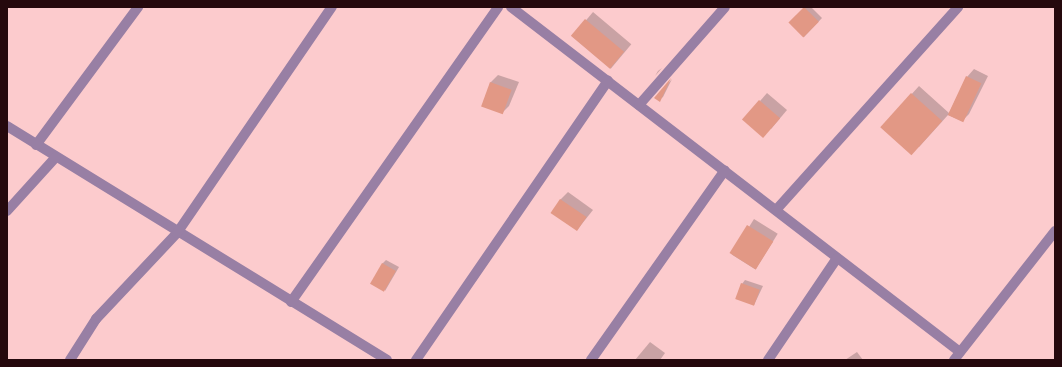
<!DOCTYPE html>
<style>
body{margin:0}
#map{position:relative;width:1062px;height:367px;overflow:hidden;background:#fccbcd;font-family:"Sofia Sans Condensed",sans-serif}
div>[style]{position:absolute}
[style*='--x']{left:calc(var(--x)*1px);top:calc(var(--y)*1px);width:calc(var(--w)*1px);rotate:calc(var(--a)*1deg)}
.shadow>*{inset:0;background:#0003;transform-origin:0 0}
.building>*{inset:0;background:#e29885;transform-origin:0 0}
.minor>*{height:10px;margin:-5px;padding:0 5px;transform-origin:5px;border-radius:5px;background:#987fa4}
span{translate:-50% -50%;white-space:nowrap;text-align:center;line-height:1.15;-webkit-text-stroke:3px #fafafa;paint-order:stroke}
.frame{position:absolute;inset:0;border:8px solid #25090d;pointer-events:none}
</style>
<div id="map">
<div class="shadow">
<div style="clip-path:polygon(806px 7px,811px 7px,822px 18px,804px 37px,790px 23px)"></div>
<div style="left:593px;top:12px;width:50px;height:32px;rotate:40deg"></div>
<div style="clip-path:polygon(662px 68px,655px 76px,658px 71px)"></div>
<div style="clip-path:polygon(974px 69px,988px 76px,969px 114px,962px 121px,948px 115px,919px 147px,882px 127px,919px 86px,949px 113px,967px 77px)"></div>
<div style="clip-path:polygon(498px 75px,519px 82px,509px 106px,502px 113px,482px 106px,491px 82px)"></div>
<div style="clip-path:polygon(672px 79px,663px 97px,659px 100px,655px 98px)"></div>
<div style="clip-path:polygon(767px 93px,787px 110px,771px 129px,760px 101px)"></div>
<div style="clip-path:polygon(568px 192px,593px 210px,577px 230px,560px 200px)"></div>
<div style="left:754px;top:219px;width:28px;height:42px;rotate:32deg"></div>
<div style="clip-path:polygon(386px 260px,399px 267px,385px 291px,382px 264px)"></div>
<div style="clip-path:polygon(745px 280px,763px 286px,754px 305px,742px 284px)"></div>
<div style="clip-path:polygon(650px 342px,665px 353px,660px 360px,635px 360px)"></div>
<div style="clip-path:polygon(857px 352px,863px 360px,845px 360px)"></div>
</div>
<div class="building">
<div style="left:804px;top:7px;width:21px;height:22px;rotate:45deg"></div>
<div style="left:585px;top:19px;width:51px;height:22px;rotate:40deg"></div>
<div style="left:966px;top:76px;width:17px;height:43px;rotate:25deg"></div>
<div style="clip-path:polygon(671px 78px,660px 102px,654px 98px)"></div>
<div style="left:490px;top:82px;width:23px;height:26px;rotate:20deg"></div>
<div style="left:911px;top:93px;width:42px;height:46px;rotate:42deg"></div>
<div style="left:759px;top:100px;width:28px;height:26px;rotate:41deg"></div>
<div style="left:560px;top:199px;width:32px;height:17px;rotate:34deg"></div>
<div style="left:747px;top:225px;width:31px;height:33px;rotate:32deg"></div>
<div style="left:382px;top:263px;width:16px;height:24px;rotate:30deg"></div>
<div style="left:741px;top:283px;width:20px;height:17px;rotate:20deg"></div>
</div>
<div class="minor">
<div style="--x:511;--y:7;--w:566;--a:37.54"></div>
<div style="--x:639;--y:105;--w:130;--a:-48.7"></div>
<div style="--x:7;--y:126;--w:446;--a:31.6"></div>
<div style="--x:36;--y:145;--w:172;--a:-53.5"></div>
<div style="--x:776;--y:210;--w:273;--a:-48.1"></div>
<div style="--x:7;--y:211;--w:73;--a:-47.8"></div>
<div style="--x:291;--y:302;--w:360;--a:-54.9"></div>
<div style="--x:70;--y:360;--w:49;--a:-57.6"></div>
<div style="--x:96;--y:319;--w:118;--a:-46.7"></div>
<div style="--x:177;--y:233;--w:274;--a:-55.6"></div>
<div style="--x:416;--y:360;--w:339;--a:-55.5"></div>
<div style="--x:591;--y:360;--w:232;--a:-54.8"></div>
<div style="--x:768;--y:360;--w:123;--a:-55.9"></div>
<div style="--x:954;--y:360;--w:164;--a:-51.9"></div>
</div>
<div class="frame"></div>
</div>
